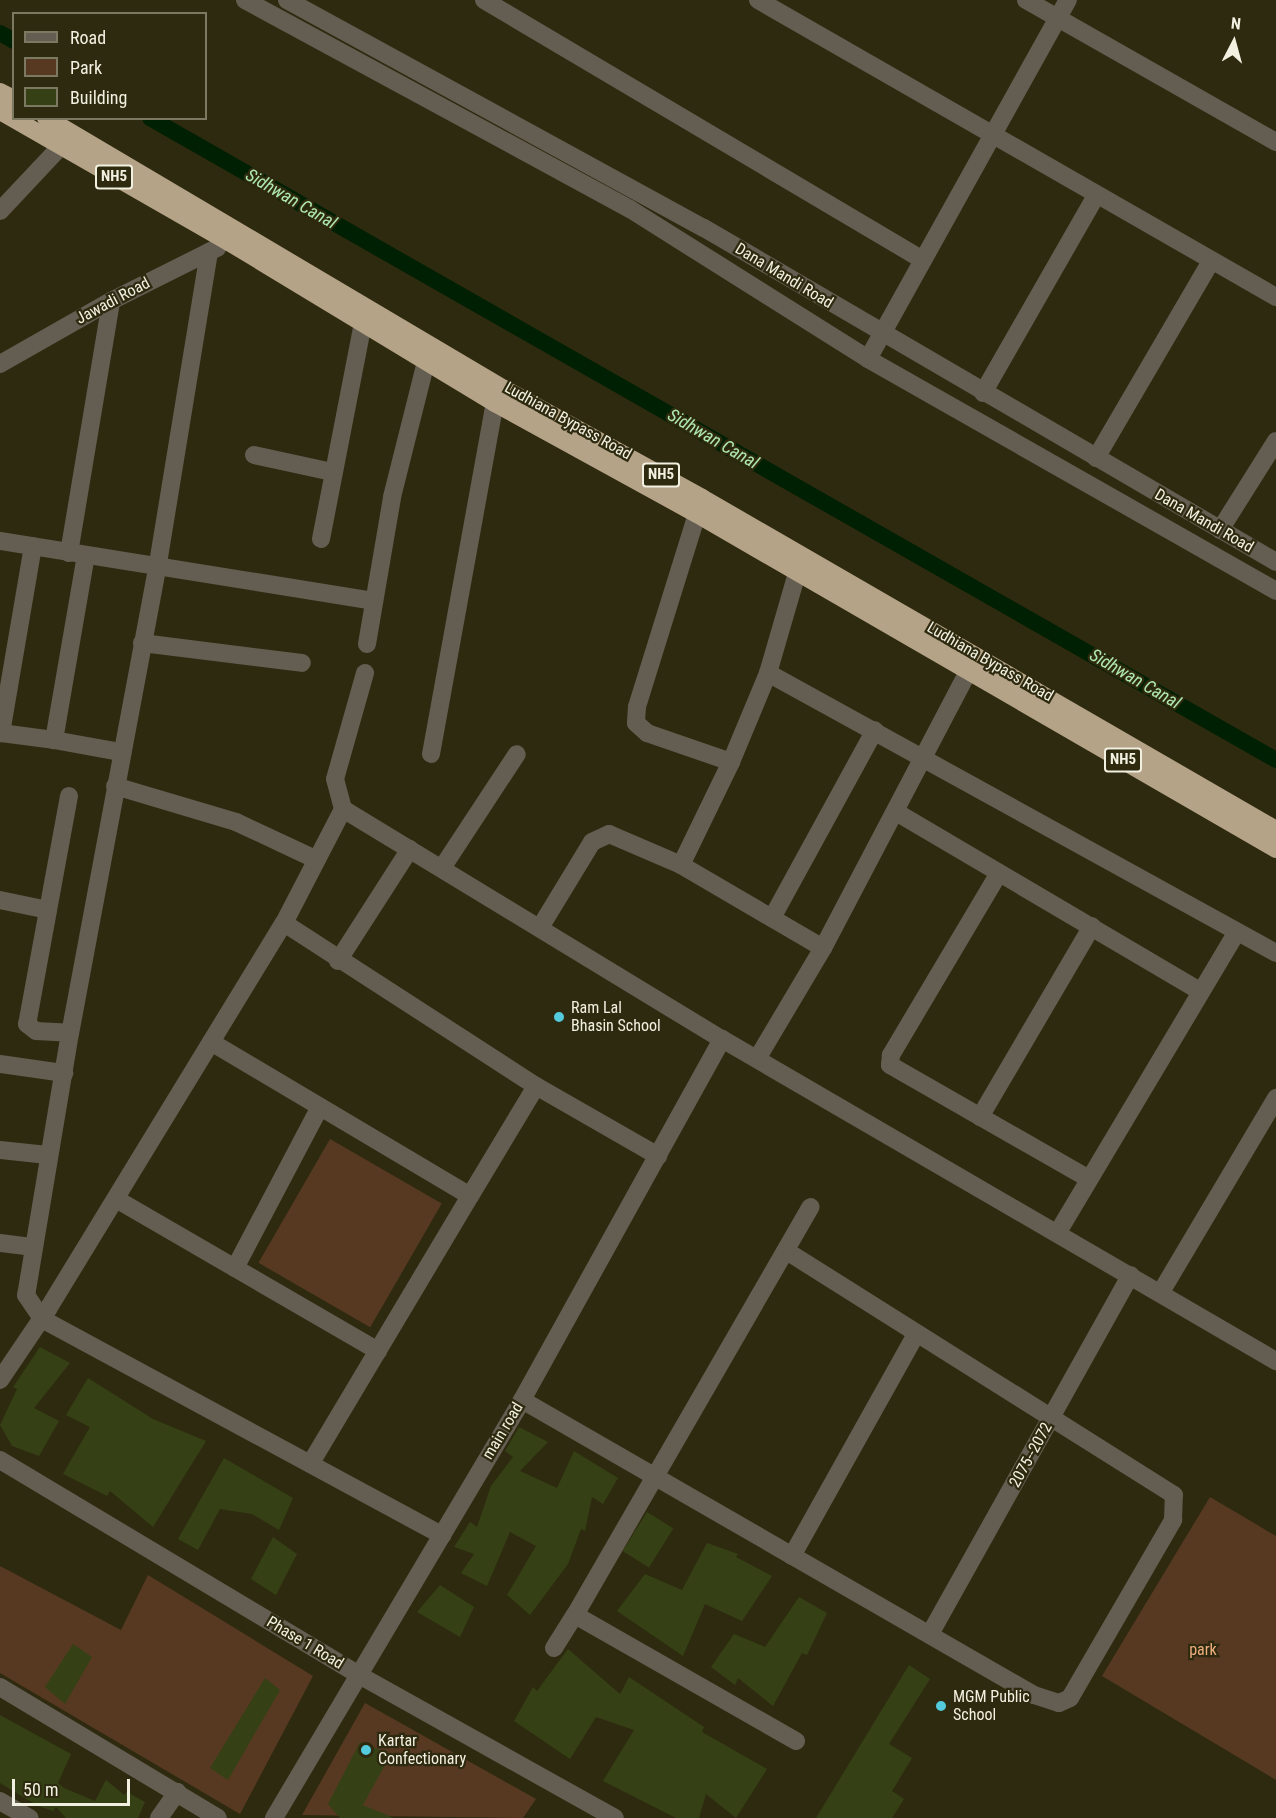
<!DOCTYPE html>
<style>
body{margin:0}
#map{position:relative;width:1276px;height:1818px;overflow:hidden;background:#2e2a0f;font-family:"Roboto Condensed",sans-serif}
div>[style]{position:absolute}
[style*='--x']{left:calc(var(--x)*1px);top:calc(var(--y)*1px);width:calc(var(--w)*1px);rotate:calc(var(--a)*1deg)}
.green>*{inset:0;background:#573922;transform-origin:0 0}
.canal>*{height:16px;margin:-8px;padding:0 8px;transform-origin:8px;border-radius:8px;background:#002003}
.building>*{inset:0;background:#354115;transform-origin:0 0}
.minor>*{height:18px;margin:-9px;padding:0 9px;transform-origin:9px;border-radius:9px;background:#645d52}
.highway>*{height:18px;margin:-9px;padding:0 9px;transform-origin:9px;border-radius:9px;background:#b5a388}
.dots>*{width:16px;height:16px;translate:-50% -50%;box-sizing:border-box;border:3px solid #2e2a0f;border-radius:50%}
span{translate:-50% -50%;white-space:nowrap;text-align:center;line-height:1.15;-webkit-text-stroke:4.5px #2e2a0f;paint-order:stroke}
.shield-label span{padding:2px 4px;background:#2e2a0f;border:2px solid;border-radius:4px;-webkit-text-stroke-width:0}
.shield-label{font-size:15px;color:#f2f0e0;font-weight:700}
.street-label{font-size:16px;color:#f2f0e0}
.poi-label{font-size:16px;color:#f2f0e0}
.left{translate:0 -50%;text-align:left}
.park-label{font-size:16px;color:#eeaf7f}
.water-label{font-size:18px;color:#afe9af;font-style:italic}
.legend{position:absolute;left:12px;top:12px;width:195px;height:108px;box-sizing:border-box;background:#2e2a0f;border:2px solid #7c7963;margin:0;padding:8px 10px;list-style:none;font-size:18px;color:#f2f0e0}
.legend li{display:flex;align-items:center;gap:12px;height:30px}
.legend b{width:30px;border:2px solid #7c7963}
.north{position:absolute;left:1204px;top:12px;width:60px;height:60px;-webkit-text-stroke:4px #2e2a0f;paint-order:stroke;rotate:6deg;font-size:16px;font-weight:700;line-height:24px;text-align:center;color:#f2f0e0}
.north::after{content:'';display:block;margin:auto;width:21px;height:27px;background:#f2f0e0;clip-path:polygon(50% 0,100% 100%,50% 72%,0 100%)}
.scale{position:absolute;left:12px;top:1779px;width:118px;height:27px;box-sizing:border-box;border:3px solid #f2f0e0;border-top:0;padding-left:8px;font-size:18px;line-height:21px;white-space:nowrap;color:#f2f0e0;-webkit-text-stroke:4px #2e2a0f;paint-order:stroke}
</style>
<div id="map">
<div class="green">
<div style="left:330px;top:1139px;width:129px;height:143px;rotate:30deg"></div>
<div style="clip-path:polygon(1210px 1497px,1276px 1536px,1276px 1780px,1102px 1676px)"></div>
<div style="clip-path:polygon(0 1566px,121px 1630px,148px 1575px,313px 1676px,240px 1814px,0 1673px)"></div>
<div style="clip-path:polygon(365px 1703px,536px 1799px,523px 1818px,302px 1815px)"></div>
</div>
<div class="canal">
<div style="--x:0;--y:33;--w:16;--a:30"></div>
<div style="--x:150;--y:118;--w:1296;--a:29.69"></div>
</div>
<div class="building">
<div style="clip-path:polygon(40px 1347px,70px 1363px,34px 1408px,59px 1421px,39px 1456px,12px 1446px,0 1425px,17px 1389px,13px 1387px)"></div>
<div style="clip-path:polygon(88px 1378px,153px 1419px,206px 1441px,153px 1527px,110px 1491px,107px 1496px,63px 1474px,90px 1427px,66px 1415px)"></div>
<div style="clip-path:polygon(519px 1427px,548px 1442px,520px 1471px,557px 1488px,574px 1451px,618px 1478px,603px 1504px,592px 1497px,585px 1531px,581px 1529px,568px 1564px,530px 1615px,507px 1595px,536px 1546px,510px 1532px,487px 1586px,461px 1573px,474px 1554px,454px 1547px,470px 1522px,477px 1527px,491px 1486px,513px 1457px,505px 1451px)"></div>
<div style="clip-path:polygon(224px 1458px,293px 1498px,279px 1530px,252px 1514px,220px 1509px,198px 1550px,178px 1539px)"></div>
<div style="left:647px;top:1512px;width:31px;height:46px;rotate:32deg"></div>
<div style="clip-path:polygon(273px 1537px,297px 1554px,276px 1595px,251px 1579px)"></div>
<div style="clip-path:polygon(707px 1543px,738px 1554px,736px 1557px,772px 1576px,742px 1621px,705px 1604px,683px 1656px,617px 1611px,645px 1574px,682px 1590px)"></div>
<div style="clip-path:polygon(440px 1585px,474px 1607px,460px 1637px,417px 1612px)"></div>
<div style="clip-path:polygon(799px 1597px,827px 1613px,807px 1655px,802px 1653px,773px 1706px,738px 1678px,735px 1685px,711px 1667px,734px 1634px,765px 1647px)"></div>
<div style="clip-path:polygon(73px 1644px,92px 1657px,65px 1704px,45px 1687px)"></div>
<div style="clip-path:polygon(568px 1649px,620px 1694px,629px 1677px,704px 1727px,702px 1732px,767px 1769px,736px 1818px,706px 1794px,699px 1818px,676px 1818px,603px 1781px,634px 1730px,596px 1717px,570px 1759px,514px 1721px,533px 1687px,537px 1691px)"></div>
<div style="clip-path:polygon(909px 1665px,930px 1679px,889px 1744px,912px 1758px,892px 1791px,904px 1799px,892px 1818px,816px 1818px)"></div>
<div style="clip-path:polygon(265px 1678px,280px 1690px,228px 1780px,210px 1768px)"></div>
<div style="clip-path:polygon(0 1715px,71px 1754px,58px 1783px,64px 1788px,95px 1801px,106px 1780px,124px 1795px,127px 1792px,145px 1802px,138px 1818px,66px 1818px,56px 1807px,53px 1811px,38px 1806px,0 1783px)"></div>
<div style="clip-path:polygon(360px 1742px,391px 1754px,363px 1805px,394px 1818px,340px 1818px,328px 1804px)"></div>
</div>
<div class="minor">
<div style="--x:245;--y:0;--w:438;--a:28.5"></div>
<div style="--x:630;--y:209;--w:281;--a:32.2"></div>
<div style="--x:868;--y:359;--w:469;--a:29.6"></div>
<div style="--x:287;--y:0;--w:475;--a:28.7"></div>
<div style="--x:704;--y:228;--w:662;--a:30.28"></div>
<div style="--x:484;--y:0;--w:510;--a:30.64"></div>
<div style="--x:758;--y:0;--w:597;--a:29.83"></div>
<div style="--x:1026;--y:0;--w:288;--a:29.6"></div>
<div style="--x:0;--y:211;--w:89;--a:-46.8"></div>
<div style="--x:209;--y:252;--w:321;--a:99.3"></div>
<div style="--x:157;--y:569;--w:472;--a:100.6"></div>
<div style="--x:70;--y:1033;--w:266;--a:99.5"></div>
<div style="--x:26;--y:1295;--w:29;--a:56"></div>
<div style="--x:42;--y:1319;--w:455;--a:28.4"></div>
<div style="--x:868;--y:359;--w:411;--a:-60.9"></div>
<div style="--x:0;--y:364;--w:128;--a:-29.6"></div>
<div style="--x:111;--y:301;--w:119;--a:-26.6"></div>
<div style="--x:983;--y:393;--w:227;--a:-60.2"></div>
<div style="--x:254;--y:455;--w:80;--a:12.3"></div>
<div style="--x:1096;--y:458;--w:228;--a:-59.7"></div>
<div style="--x:697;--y:514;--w:202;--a:107.3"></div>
<div style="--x:637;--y:707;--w:16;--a:94"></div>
<div style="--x:636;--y:723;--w:15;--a:42"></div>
<div style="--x:647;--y:733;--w:89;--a:19"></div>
<div style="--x:1220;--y:530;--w:105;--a:-57.8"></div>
<div style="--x:321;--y:539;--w:221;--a:-79"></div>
<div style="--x:0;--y:541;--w:378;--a:9.1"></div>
<div style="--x:33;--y:546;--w:190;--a:99.7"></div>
<div style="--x:1;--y:733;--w:53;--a:7.5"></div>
<div style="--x:69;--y:553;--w:255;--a:-80.5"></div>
<div style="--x:86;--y:555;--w:188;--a:99.8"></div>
<div style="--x:54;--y:740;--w:68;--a:10.2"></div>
<div style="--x:142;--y:643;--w:161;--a:7.1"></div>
<div style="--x:367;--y:644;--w:149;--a:-80.3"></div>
<div style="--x:392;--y:497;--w:139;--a:-75.9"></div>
<div style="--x:365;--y:673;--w:110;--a:105.8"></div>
<div style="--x:335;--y:779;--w:31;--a:75"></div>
<div style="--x:343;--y:809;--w:443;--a:31.3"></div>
<div style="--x:722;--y:1039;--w:641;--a:30.17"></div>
<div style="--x:768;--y:673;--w:104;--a:-73.8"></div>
<div style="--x:431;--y:754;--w:357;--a:-79.7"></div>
<div style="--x:115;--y:786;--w:126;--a:16.6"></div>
<div style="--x:236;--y:822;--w:89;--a:25.1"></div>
<div style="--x:69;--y:796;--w:232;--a:100.4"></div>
<div style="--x:27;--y:1024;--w:11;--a:38"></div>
<div style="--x:36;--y:1031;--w:34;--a:3"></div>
<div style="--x:896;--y:812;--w:354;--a:30.5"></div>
<div style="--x:681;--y:865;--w:114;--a:-64.1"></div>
<div style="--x:731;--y:762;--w:96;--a:-67.4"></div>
<div style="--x:768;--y:673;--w:580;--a:28.86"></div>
<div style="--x:442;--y:868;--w:136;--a:-56.7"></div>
<div style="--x:999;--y:873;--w:212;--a:120.7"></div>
<div style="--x:891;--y:1055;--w:10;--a:96"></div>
<div style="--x:890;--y:1065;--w:229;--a:29.8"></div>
<div style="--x:0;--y:900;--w:49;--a:11.8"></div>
<div style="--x:772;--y:918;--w:214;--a:-61.3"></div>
<div style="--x:284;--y:923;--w:300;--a:32.9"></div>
<div style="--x:536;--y:1086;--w:141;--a:29.8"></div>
<div style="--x:541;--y:926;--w:98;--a:-58.7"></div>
<div style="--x:592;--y:842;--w:19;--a:-25"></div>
<div style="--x:609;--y:834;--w:78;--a:23.3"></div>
<div style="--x:681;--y:865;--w:164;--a:30.3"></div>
<div style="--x:338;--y:961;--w:133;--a:-57.3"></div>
<div style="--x:211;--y:1042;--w:301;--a:30.7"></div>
<div style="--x:470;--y:1196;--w:309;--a:120.8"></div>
<div style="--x:757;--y:1059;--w:129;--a:-59.3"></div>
<div style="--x:823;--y:948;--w:312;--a:-62.3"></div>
<div style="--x:0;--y:1064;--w:65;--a:8"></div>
<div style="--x:980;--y:1117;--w:221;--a:-59.6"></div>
<div style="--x:0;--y:1150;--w:48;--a:5.9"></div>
<div style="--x:470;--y:1196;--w:128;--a:-59"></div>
<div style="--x:116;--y:1199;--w:303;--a:30.1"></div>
<div style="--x:1058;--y:1232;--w:349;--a:-59.2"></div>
<div style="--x:0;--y:1243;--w:32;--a:7"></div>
<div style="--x:235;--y:1268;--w:182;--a:-62.2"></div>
<div style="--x:1161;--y:1292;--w:226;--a:-59.3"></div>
<div style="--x:0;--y:1380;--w:86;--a:-55.9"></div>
<div style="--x:48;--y:1309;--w:452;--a:-58.6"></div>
<div style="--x:284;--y:923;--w:128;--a:-62.6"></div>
<div style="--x:522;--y:1400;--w:591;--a:29.95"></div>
<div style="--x:1034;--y:1695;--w:26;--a:18"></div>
<div style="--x:1059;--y:1703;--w:12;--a:-24"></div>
<div style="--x:1070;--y:1698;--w:206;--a:-59.9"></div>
<div style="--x:1173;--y:1520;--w:25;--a:-88"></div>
<div style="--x:1174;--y:1495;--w:456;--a:-147.8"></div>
<div style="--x:0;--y:1460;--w:418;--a:30.9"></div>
<div style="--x:359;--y:1675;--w:293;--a:29.2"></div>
<div style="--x:792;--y:1556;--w:254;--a:-60.8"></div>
<div style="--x:930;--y:1634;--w:411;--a:-60.8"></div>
<div style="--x:554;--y:1648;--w:39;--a:-58"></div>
<div style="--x:0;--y:1687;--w:254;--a:31"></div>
<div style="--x:796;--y:1741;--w:254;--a:-150.3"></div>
<div style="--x:575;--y:1615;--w:471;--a:-60"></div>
<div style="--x:0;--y:1801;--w:34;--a:30"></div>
<div style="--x:159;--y:1818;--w:32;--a:-55"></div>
<div style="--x:274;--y:1818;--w:486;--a:-59.3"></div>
<div style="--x:522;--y:1400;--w:413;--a:-61"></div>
</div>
<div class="highway">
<div style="--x:0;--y:92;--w:16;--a:27"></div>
<div style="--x:0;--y:111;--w:264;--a:29.8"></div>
<div style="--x:229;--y:242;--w:311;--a:31.2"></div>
<div style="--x:495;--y:403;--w:230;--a:28.8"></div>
<div style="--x:697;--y:514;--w:669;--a:30.05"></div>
<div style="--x:46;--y:118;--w:532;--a:30.61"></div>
<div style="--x:504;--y:389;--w:226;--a:28.8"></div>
<div style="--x:702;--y:498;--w:663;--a:30.04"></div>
</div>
<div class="dots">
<div style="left:559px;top:1017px;background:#54cadd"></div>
<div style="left:941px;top:1706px;background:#54cadd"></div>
<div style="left:366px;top:1750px;background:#54cadd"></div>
</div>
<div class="shield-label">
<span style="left:114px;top:177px">NH5</span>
<span style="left:661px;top:475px">NH5</span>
<span style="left:1123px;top:760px">NH5</span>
</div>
<div class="street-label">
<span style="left:784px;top:276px;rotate:31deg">Dana Mandi Road</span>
<span style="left:113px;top:301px;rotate:-28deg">Jawadi Road</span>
<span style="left:568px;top:421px;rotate:29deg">Ludhiana Bypass Road</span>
<span style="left:1204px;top:521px;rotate:30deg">Dana Mandi Road</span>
<span style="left:990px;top:662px;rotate:30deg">Ludhiana Bypass Road</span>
<span style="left:503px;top:1431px;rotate:-59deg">main road</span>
<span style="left:1031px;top:1455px;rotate:-61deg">2075--2072</span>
<span style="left:305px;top:1643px;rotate:31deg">Phase 1 Road</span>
</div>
<div class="poi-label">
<span class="left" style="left:571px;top:1017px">Ram Lal<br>Bhasin School</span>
<span class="left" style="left:953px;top:1706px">MGM Public<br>School</span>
<span class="left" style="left:378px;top:1750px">Kartar<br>Confectionary</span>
</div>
<div class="park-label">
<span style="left:1203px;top:1650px">park</span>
</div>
<div class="water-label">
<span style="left:291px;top:199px;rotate:30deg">Sidhwan Canal</span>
<span style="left:713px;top:439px;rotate:30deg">Sidhwan Canal</span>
<span style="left:1135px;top:679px;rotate:30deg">Sidhwan Canal</span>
</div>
<ul class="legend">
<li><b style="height:8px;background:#645d52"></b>Road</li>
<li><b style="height:16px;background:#573922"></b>Park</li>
<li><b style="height:16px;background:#354115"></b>Building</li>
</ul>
<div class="north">N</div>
<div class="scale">50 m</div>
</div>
